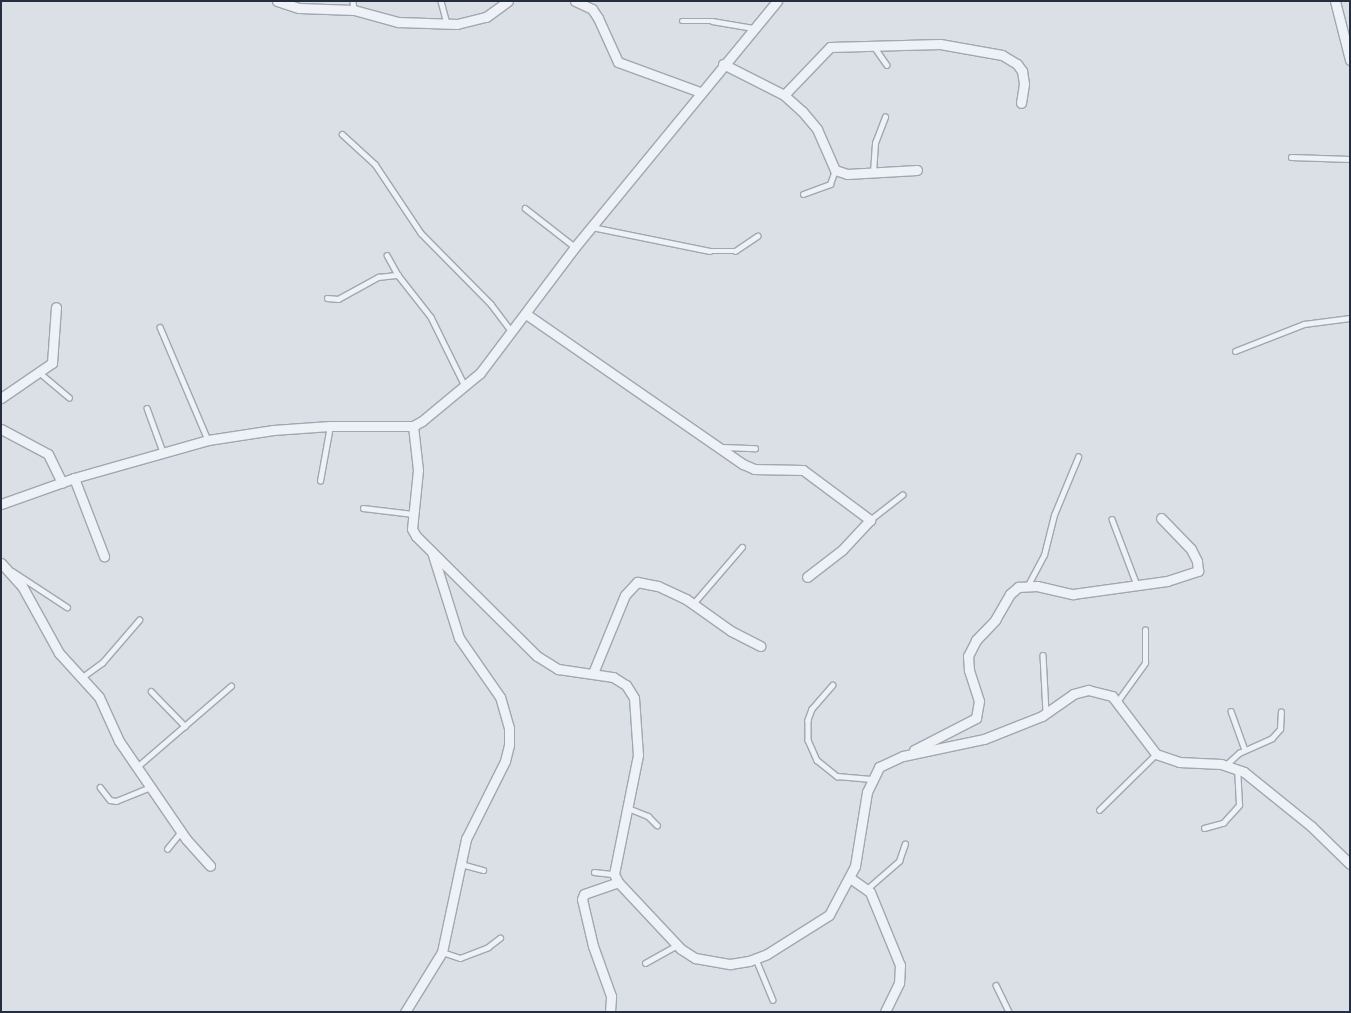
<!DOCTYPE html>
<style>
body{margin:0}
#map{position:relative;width:1351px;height:1013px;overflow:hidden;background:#dbe0e7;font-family:Lato,sans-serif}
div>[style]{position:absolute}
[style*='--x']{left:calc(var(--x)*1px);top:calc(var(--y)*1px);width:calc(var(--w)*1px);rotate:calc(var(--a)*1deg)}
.roads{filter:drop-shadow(1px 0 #a0a7b1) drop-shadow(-1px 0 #a0a7b1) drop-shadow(0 1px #a0a7b1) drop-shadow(0 -1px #a0a7b1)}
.service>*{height:4.5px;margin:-2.25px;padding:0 2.25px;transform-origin:2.25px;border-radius:2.25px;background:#eef1f5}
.minor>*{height:9px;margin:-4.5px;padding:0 4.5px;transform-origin:4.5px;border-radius:4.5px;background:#eef1f5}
span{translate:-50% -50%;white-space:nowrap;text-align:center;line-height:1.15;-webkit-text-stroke:4.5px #ebeff5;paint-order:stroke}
.frame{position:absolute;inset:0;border:2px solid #242e3f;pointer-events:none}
</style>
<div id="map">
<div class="roads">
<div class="service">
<div style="--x:353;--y:1;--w:9;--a:84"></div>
<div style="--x:441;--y:1;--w:24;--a:75"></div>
<div style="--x:682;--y:21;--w:30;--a:0"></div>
<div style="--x:712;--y:21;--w:43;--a:9.5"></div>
<div style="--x:873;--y:45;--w:24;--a:55"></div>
<div style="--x:342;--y:134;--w:45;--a:42.3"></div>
<div style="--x:375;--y:164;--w:83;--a:56.3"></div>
<div style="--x:421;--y:233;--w:100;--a:45.4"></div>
<div style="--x:491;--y:304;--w:34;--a:53"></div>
<div style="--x:1291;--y:157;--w:59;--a:1.9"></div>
<div style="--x:873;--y:172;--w:29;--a:-86"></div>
<div style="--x:875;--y:143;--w:28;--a:-69"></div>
<div style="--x:803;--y:194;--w:29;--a:-20"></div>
<div style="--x:830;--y:184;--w:15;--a:-70"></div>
<div style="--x:525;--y:208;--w:63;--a:38"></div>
<div style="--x:592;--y:227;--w:120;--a:11.5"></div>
<div style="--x:710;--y:251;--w:25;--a:0"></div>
<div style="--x:735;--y:251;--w:27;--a:-34"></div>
<div style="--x:387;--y:255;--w:23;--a:61"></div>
<div style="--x:398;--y:275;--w:53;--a:51.8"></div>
<div style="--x:431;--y:317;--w:77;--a:63.8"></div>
<div style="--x:327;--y:298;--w:11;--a:5"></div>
<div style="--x:338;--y:299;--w:46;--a:-28.8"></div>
<div style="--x:378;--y:277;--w:20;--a:-6"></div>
<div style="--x:160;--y:327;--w:123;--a:67"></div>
<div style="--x:1235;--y:351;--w:74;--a:-21.4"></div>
<div style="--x:1304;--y:324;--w:46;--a:-7.4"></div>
<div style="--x:40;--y:373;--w:38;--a:40"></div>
<div style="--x:147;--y:408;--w:47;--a:70"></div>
<div style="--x:722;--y:447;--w:33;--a:2"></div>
<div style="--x:320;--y:481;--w:56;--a:-79.7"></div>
<div style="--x:363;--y:508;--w:50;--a:6.8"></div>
<div style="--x:1112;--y:519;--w:71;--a:69.3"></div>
<div style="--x:870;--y:520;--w:41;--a:-38"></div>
<div style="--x:12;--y:571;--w:66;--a:33.2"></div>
<div style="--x:1028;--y:585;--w:34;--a:-62"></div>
<div style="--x:1044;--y:555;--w:41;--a:-76"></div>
<div style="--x:1054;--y:515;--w:63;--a:-67.5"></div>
<div style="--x:693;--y:604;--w:75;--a:-49.3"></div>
<div style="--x:1043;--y:655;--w:57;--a:87"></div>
<div style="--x:81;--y:678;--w:26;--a:-36"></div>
<div style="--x:102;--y:663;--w:57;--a:-49.3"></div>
<div style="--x:833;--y:685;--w:32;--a:131"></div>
<div style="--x:812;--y:709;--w:12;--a:110"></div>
<div style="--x:808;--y:720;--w:20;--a:90"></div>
<div style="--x:808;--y:740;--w:22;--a:66"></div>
<div style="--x:817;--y:760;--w:26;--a:39"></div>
<div style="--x:837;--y:776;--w:34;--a:5"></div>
<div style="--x:151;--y:691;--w:49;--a:45.8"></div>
<div style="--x:1117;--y:702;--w:48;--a:-54.3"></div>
<div style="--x:1145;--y:663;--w:33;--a:-90"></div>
<div style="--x:1231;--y:711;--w:41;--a:70.3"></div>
<div style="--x:1226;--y:765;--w:18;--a:-43"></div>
<div style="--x:1239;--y:753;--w:36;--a:-24"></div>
<div style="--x:1272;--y:738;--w:12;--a:-48"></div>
<div style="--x:1280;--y:729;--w:17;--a:-87"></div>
<div style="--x:137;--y:767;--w:124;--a:-40.8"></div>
<div style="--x:100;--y:787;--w:16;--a:52"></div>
<div style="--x:110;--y:800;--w:6;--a:9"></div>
<div style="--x:116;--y:801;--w:37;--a:-22"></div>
<div style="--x:628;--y:808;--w:22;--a:22"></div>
<div style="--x:648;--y:816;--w:13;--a:45"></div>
<div style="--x:1099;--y:810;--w:80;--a:-44.5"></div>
<div style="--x:1204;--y:828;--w:20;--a:-15"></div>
<div style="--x:1223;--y:823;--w:24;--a:-48"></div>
<div style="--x:1239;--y:805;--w:35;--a:-93"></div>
<div style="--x:167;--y:849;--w:22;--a:-51"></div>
<div style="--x:461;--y:864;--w:23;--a:15"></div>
<div style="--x:594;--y:872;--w:20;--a:6"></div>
<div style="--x:867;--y:889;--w:43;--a:-41.2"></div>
<div style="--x:899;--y:861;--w:18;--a:-71"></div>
<div style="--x:442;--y:952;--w:19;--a:18"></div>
<div style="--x:460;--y:958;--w:30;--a:-21"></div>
<div style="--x:488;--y:947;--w:15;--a:-37"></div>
<div style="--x:756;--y:959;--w:44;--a:67.5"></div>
<div style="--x:645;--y:963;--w:37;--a:-29"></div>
<div style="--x:996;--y:985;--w:30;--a:64"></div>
</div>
<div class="minor">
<div style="--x:277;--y:1;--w:23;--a:18"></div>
<div style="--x:299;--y:8;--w:55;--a:2.1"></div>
<div style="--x:354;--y:10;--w:46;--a:15.3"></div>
<div style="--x:398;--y:22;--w:59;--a:1.9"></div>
<div style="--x:457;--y:24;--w:30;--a:-14"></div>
<div style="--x:486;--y:17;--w:27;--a:-36"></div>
<div style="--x:575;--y:1;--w:19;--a:25"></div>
<div style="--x:592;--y:9;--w:11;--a:56"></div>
<div style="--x:598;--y:18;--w:48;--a:65.6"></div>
<div style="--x:618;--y:62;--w:87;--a:20.1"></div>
<div style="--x:1335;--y:1;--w:61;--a:75.7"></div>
<div style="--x:723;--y:64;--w:68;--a:26.9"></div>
<div style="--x:784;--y:95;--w:24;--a:42"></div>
<div style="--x:802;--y:111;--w:23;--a:50"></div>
<div style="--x:817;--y:129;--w:45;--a:66.3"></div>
<div style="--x:835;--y:170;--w:13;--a:18"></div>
<div style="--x:847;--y:174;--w:70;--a:-3.3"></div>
<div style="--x:784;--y:95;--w:66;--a:-46.2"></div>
<div style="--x:830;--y:47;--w:110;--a:-1.6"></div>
<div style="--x:940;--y:44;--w:63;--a:10.1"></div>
<div style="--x:1002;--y:55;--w:17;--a:31"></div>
<div style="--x:1017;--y:64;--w:9;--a:54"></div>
<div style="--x:1022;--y:71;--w:13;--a:81"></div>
<div style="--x:1024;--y:84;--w:19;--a:99"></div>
<div style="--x:526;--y:314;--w:264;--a:34.7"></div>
<div style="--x:743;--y:464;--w:12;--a:24"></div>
<div style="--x:754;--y:469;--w:49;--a:1.2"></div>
<div style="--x:803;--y:470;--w:84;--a:36.7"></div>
<div style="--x:870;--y:520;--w:41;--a:133"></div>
<div style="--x:842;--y:550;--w:44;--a:142.4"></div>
<div style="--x:1;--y:398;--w:62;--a:-34.5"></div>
<div style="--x:52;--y:363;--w:56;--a:-85.9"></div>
<div style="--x:413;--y:426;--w:44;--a:83.5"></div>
<div style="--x:418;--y:470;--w:59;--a:95.8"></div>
<div style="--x:412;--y:529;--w:8;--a:60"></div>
<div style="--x:416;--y:536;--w:170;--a:44.8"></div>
<div style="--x:537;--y:656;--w:25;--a:32"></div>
<div style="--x:558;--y:669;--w:56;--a:8.3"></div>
<div style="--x:613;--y:677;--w:15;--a:32"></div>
<div style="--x:626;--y:685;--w:15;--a:58"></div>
<div style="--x:634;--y:698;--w:57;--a:86"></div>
<div style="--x:638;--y:755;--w:121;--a:101.4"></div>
<div style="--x:614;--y:874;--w:9;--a:63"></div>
<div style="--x:618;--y:882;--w:92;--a:46.8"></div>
<div style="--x:681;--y:949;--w:17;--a:33"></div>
<div style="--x:695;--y:958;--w:36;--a:10"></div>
<div style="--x:730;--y:964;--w:19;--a:-9"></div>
<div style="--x:749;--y:961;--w:19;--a:-21"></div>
<div style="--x:767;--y:954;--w:73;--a:-32.2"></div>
<div style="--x:829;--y:915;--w:55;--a:-62"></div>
<div style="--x:855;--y:866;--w:75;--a:-80.8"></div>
<div style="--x:867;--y:792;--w:28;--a:-64"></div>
<div style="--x:879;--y:767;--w:26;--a:-25"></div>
<div style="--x:903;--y:756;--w:83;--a:-11.9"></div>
<div style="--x:984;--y:739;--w:62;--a:-21.6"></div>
<div style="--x:1042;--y:716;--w:38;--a:-35"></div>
<div style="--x:1073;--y:694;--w:16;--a:-15"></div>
<div style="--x:1088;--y:690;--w:25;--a:14"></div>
<div style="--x:1112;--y:696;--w:73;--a:52.8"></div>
<div style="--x:1156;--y:754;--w:24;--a:19"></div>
<div style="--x:1179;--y:762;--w:42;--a:2.7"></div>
<div style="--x:1221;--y:764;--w:24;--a:19"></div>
<div style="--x:1244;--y:772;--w:86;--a:38.9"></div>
<div style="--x:1311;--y:826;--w:54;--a:44.3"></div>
<div style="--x:1;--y:429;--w:53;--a:28"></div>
<div style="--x:48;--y:454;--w:32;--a:64"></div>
<div style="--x:74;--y:478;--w:84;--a:69"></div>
<div style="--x:1;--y:504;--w:77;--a:-19.6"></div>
<div style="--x:74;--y:478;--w:139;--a:-15.8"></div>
<div style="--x:208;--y:440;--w:66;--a:-8.7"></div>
<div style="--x:273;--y:430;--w:57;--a:-4"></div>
<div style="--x:330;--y:426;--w:83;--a:0"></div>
<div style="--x:413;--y:426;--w:10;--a:-29"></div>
<div style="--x:422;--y:421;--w:75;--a:-39.6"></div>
<div style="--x:480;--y:373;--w:158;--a:-53"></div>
<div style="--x:575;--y:247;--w:318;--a:-50.6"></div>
<div style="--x:1;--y:563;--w:31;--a:48"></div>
<div style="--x:22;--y:586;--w:77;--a:61.1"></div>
<div style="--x:59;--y:653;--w:59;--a:47.7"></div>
<div style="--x:99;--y:697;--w:48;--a:65.6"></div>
<div style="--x:119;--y:741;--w:119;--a:55.6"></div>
<div style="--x:186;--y:839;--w:36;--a:48"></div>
<div style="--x:593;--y:673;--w:84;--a:-67.7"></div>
<div style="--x:625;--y:595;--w:18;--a:-47"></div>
<div style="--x:637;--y:582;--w:21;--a:11"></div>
<div style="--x:658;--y:586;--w:31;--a:25"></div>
<div style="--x:686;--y:599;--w:55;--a:35.4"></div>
<div style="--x:731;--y:631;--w:33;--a:27"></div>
<div style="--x:914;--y:750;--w:70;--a:-27.3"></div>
<div style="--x:976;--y:718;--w:17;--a:-80"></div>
<div style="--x:979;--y:701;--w:33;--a:-108"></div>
<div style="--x:969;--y:670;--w:14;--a:-94"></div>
<div style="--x:968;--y:656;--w:18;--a:-63"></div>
<div style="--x:976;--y:640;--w:28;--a:-46"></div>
<div style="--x:995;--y:620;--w:30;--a:-60"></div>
<div style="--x:1010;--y:594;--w:11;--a:-41"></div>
<div style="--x:1018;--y:587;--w:19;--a:-3"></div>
<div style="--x:1037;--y:586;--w:37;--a:13"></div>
<div style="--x:1073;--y:594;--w:95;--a:-7.9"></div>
<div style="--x:1167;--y:581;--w:33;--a:-18"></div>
<div style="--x:1198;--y:571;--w:10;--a:-96"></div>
<div style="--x:1197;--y:561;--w:13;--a:-117"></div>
<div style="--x:1191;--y:549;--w:43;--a:-134.1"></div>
<div style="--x:850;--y:878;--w:24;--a:35"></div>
<div style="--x:870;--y:892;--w:79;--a:67.7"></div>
<div style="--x:900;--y:965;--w:18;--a:93"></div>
<div style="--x:899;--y:983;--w:32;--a:116"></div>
<div style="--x:405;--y:1012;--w:70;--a:-58.3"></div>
<div style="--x:442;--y:952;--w:116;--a:-78"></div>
<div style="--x:466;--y:839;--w:87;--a:-63.4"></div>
<div style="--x:505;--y:761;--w:16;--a:-76"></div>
<div style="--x:509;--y:745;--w:17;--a:-90"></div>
<div style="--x:509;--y:728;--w:32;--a:-106"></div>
<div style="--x:500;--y:697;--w:72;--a:-124.8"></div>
<div style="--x:459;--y:638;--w:90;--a:-107.4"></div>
<div style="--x:610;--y:1012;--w:16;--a:-86"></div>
<div style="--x:611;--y:996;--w:53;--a:-109.8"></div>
<div style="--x:593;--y:946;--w:48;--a:-103.2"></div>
<div style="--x:582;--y:899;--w:5;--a:-68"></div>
<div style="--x:584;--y:894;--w:36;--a:-19"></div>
</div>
</div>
<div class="frame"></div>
</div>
